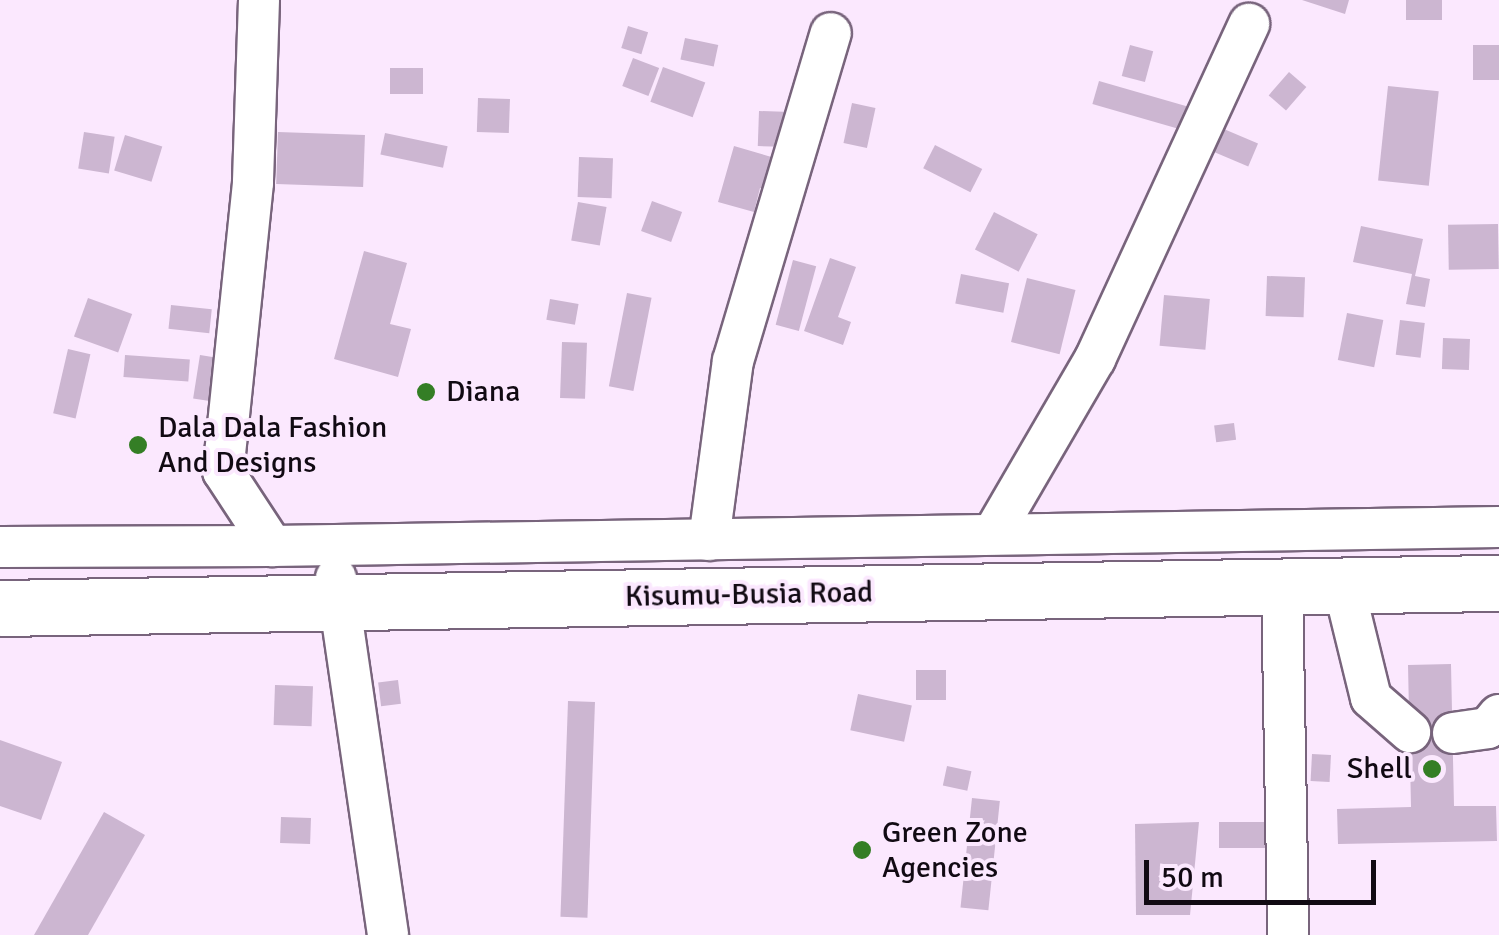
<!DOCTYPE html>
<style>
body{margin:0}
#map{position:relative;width:1499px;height:935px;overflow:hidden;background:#fbe8fe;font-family:Signika,sans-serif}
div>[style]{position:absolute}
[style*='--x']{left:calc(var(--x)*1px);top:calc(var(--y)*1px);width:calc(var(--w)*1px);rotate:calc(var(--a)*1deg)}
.building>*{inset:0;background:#ccb6d1;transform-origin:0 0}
.roads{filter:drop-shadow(2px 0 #78647c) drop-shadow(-2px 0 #78647c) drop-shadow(0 2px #78647c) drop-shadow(0 -2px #78647c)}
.minor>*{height:40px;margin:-20px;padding:0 20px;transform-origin:20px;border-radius:20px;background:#fff}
.highway>*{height:55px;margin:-27.5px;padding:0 27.5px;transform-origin:27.5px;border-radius:27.5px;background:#fff}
.dots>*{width:28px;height:28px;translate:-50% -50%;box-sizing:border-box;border:5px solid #fbe8fe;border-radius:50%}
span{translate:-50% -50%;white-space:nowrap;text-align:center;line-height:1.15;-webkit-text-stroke:8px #fbe8fe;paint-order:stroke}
.poi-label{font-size:30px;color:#110a13}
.left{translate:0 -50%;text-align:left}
.right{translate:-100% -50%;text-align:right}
.street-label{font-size:30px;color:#110a13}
.scale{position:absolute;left:1144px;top:860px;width:232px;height:45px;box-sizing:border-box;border:5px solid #110a13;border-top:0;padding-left:12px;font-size:30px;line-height:35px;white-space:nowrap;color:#110a13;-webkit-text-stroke:8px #fbe8fe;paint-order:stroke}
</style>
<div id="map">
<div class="building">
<div style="clip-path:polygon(1302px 0,1349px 0,1345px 14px)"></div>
<div style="left:1406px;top:0;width:36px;height:20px"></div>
<div style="left:628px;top:26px;width:21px;height:23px;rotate:17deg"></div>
<div style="left:685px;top:38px;width:34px;height:22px;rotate:12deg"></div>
<div style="left:1130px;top:45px;width:24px;height:32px;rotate:15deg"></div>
<div style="left:1499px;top:45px;width:35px;height:26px;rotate:90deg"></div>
<div style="left:633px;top:58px;width:28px;height:30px;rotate:21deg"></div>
<div style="left:663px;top:67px;width:45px;height:37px;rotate:20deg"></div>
<div style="left:423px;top:68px;width:26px;height:33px;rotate:90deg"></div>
<div style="left:1289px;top:72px;width:23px;height:31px;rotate:41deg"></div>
<div style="left:1099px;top:81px;width:93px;height:24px;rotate:16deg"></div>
<div style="left:1388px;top:86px;width:51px;height:95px;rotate:6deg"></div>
<div style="left:478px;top:98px;width:32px;height:34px;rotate:2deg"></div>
<div style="left:852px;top:103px;width:24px;height:41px;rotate:12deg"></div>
<div style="left:759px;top:111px;width:32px;height:35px;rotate:2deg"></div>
<div style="left:1212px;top:124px;width:50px;height:25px;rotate:23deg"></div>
<div style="left:84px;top:132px;width:31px;height:37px;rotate:9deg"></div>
<div style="left:278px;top:132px;width:87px;height:52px;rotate:2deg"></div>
<div style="left:385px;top:133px;width:64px;height:22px;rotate:12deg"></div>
<div style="left:125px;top:135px;width:39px;height:37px;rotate:17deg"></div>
<div style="left:935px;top:145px;width:53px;height:26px;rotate:27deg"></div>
<div style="clip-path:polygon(734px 146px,792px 163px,784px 195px,760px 188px,754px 212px,718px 202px)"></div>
<div style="left:579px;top:157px;width:34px;height:40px;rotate:2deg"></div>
<div style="left:652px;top:201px;width:32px;height:32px;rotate:20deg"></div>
<div style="left:578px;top:202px;width:29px;height:39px;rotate:10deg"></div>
<div style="left:994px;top:212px;width:49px;height:42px;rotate:27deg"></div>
<div style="left:1498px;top:224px;width:45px;height:50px;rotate:89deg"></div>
<div style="clip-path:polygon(1361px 226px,1423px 239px,1415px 276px,1430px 279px,1425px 307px,1406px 304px,1412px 274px,1353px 262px)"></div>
<div style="clip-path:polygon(364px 251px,407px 263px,390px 324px,411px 329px,398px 377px,334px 359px)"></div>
<div style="clip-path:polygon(830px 258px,856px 267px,838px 317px,851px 322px,843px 345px,804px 331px)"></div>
<div style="left:793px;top:260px;width:24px;height:67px;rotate:15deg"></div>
<div style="left:961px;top:274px;width:49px;height:30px;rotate:11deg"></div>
<div style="left:1267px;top:276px;width:38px;height:40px;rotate:2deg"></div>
<div style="left:1027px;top:278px;width:50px;height:66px;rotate:14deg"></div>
<div style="left:627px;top:293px;width:25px;height:95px;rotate:11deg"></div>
<div style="left:1164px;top:295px;width:46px;height:51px;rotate:5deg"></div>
<div style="left:88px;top:298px;width:47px;height:41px;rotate:20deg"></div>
<div style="left:550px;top:299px;width:29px;height:21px;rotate:10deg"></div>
<div style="left:171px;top:305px;width:41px;height:24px;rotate:6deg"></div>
<div style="left:1347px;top:313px;width:37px;height:48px;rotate:11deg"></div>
<div style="left:1400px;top:320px;width:25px;height:35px;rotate:7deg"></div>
<div style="left:1443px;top:338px;width:27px;height:31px;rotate:2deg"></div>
<div style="left:562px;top:342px;width:25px;height:56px;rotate:2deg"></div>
<div style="left:68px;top:349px;width:23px;height:66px;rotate:13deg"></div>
<div style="left:125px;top:355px;width:65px;height:22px;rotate:4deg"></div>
<div style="left:200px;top:355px;width:25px;height:44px;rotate:9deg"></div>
<div style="left:1234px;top:423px;width:17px;height:20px;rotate:83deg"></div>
<div style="clip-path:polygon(1451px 664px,1454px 806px,1496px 806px,1497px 841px,1338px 844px,1337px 809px,1411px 807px,1408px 665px)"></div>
<div style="left:916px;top:670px;width:30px;height:30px"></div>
<div style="left:398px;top:680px;width:24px;height:20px;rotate:83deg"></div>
<div style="left:275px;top:685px;width:38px;height:40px;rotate:2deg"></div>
<div style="left:858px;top:694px;width:55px;height:37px;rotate:12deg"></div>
<div style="left:568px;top:701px;width:27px;height:216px;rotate:2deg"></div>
<div style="clip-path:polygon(0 740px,62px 762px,41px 820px,0 806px)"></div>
<div style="left:1312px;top:754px;width:19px;height:27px;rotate:3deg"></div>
<div style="left:947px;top:766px;width:25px;height:20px;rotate:12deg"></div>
<div style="left:972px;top:798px;width:28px;height:110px;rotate:6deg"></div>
<div style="clip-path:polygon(104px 812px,145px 835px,88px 935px,34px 935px)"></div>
<div style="left:281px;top:817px;width:30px;height:26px;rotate:2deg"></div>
<div style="clip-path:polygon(1199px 822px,1190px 915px,1136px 915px,1135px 824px)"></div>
<div style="left:1268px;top:822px;width:26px;height:49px;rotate:90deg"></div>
</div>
<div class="roads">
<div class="minor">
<div style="--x:259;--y:0;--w:183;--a:91.9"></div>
<div style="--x:253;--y:183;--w:290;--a:95.9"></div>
<div style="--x:223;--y:471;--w:90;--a:56.8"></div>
<div style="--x:272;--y:546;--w:1227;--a:-0.89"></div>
<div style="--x:993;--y:534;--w:203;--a:-59.8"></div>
<div style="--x:1095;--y:359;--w:369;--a:-65.3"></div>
<div style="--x:709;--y:540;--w:181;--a:-82.4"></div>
<div style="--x:733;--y:361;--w:342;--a:-73.4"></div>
<div style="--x:0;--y:547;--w:272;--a:-0.2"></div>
<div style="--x:336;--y:578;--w:361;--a:81.7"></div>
<div style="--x:1282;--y:584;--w:351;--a:89"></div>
<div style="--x:1343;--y:584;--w:117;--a:76.2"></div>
<div style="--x:1371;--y:698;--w:52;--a:41.1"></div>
<div style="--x:1453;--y:733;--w:35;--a:-8"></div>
<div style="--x:1488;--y:728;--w:17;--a:-50"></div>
</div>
<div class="highway">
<div style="--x:0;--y:608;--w:1499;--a:-0.96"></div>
</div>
</div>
<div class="dots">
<div style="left:426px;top:392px;background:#347e25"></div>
<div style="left:138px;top:445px;background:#347e25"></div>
<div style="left:1432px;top:769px;background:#347e25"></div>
<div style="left:862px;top:850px;background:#347e25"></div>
</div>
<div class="poi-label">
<span class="left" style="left:446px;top:392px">Diana</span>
<span class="left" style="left:158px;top:445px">Dala Dala Fashion<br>And Designs</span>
<span class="right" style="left:1412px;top:769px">Shell</span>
<span class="left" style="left:882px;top:850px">Green Zone<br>Agencies</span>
</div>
<div class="street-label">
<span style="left:749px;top:595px;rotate:-1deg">Kisumu-Busia Road</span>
</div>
<div class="scale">50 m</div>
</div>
